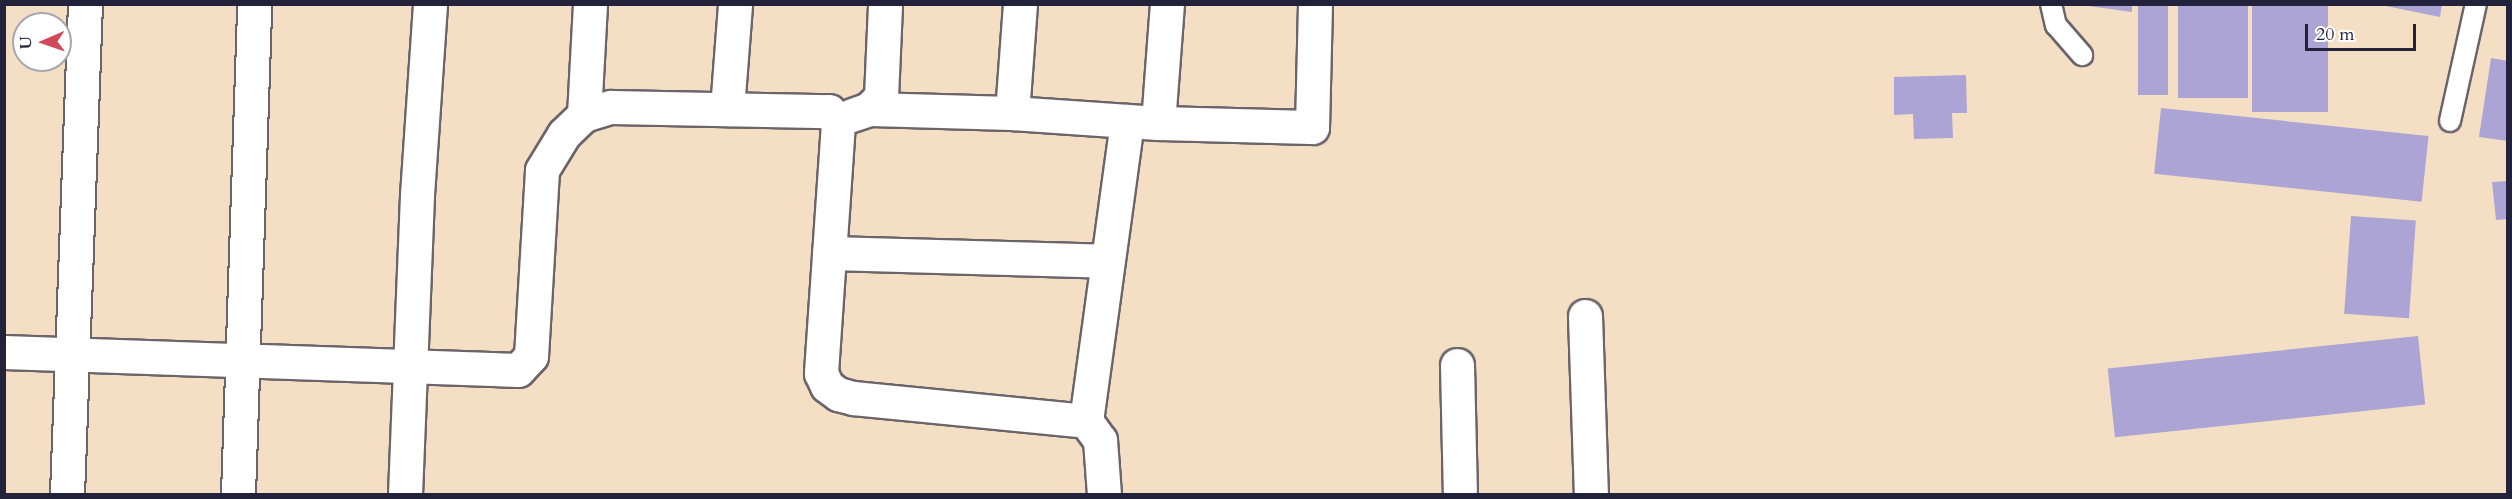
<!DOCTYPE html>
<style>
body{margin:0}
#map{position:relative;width:2512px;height:499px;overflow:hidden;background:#f4dfc4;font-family:Cardo,serif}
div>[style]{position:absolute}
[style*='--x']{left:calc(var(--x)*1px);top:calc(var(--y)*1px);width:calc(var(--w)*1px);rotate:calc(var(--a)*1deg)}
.building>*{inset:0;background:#aba4d5;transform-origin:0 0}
.roads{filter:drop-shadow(2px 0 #6c646b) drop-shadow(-2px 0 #6c646b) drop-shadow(0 2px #6c646b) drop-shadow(0 -2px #6c646b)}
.lane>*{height:20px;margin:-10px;padding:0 10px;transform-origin:10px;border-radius:10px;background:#fff}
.street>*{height:33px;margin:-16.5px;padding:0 16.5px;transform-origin:16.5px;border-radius:16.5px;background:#fff}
span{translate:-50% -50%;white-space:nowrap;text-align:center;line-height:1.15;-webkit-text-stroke:5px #fff;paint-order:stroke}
.frame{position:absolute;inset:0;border:6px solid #22223b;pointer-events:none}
.north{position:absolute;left:12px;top:12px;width:60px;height:60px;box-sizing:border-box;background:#fff;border:2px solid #a7a7b1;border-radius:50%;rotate:268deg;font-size:16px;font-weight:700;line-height:24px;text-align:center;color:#22223b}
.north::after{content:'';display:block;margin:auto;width:21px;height:27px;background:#d1495b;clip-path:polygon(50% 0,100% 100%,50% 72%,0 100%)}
.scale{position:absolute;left:2305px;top:24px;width:111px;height:27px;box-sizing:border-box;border:3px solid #22223b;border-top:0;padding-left:8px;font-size:18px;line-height:21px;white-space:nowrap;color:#22223b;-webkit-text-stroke:4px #fff;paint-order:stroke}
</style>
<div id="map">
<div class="building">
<div style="clip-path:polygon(2074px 4px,2132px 4px,2132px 12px)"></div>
<div style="left:2138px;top:4px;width:30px;height:91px"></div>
<div style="left:2178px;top:4px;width:70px;height:94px"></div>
<div style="left:2252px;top:4px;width:76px;height:108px"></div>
<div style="clip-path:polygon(2376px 4px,2442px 4px,2440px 17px)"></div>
<div style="clip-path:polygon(2491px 58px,2508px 61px,2508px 141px,2479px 137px)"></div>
<div style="clip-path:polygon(1966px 75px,1967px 113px,1952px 113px,1953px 138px,1914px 139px,1913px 114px,1894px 115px,1894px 77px)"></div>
<div style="left:2161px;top:108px;width:269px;height:66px;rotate:6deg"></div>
<div style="clip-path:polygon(2508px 181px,2508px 219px,2496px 220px,2492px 182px)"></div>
<div style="left:2351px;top:216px;width:65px;height:98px;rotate:4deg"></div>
<div style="left:2418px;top:336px;width:69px;height:312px;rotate:84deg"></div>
</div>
<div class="roads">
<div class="lane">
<div style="--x:2051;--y:4;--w:22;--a:77"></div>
<div style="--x:2056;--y:25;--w:40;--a:49"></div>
<div style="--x:2450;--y:121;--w:120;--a:-77.5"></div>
</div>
<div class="street">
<div style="--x:727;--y:109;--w:105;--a:-85.6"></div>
<div style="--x:869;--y:109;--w:143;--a:1.6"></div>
<div style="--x:1012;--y:113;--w:109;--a:-85.8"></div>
<div style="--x:1012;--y:113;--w:146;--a:3.9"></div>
<div style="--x:1158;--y:123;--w:119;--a:-85.7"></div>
<div style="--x:584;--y:115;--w:111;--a:-86.9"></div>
<div style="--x:852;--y:115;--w:18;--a:-19"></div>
<div style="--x:869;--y:109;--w:17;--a:-45"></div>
<div style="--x:881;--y:97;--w:93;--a:-87.5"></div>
<div style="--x:1158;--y:123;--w:154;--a:1.5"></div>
<div style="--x:1312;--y:127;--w:123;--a:-88.6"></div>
<div style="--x:829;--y:253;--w:278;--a:1.6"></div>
<div style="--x:1585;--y:316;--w:178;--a:88.1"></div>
<div style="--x:4;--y:352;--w:514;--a:2.01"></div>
<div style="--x:518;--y:370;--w:19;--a:-47"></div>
<div style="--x:531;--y:356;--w:186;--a:-86.6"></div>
<div style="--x:542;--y:170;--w:42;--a:-58.6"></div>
<div style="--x:564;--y:134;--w:28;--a:-44"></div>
<div style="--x:584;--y:115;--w:28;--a:-17"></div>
<div style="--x:611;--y:107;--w:218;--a:1.1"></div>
<div style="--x:829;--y:111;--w:15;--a:53"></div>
<div style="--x:838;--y:123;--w:251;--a:93.9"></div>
<div style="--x:821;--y:373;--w:14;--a:65"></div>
<div style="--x:827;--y:386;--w:14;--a:36"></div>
<div style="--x:838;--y:394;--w:16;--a:15"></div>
<div style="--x:853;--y:398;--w:234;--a:5.6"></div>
<div style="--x:1086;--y:421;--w:24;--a:54"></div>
<div style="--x:1100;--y:440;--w:54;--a:85.8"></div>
<div style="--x:1457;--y:365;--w:129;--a:88.7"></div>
<div style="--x:1086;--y:421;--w:303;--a:-82.2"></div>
<div style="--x:67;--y:494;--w:490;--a:-87.9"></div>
<div style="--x:238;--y:494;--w:490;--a:-88.1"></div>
<div style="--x:405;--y:494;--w:299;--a:-87.7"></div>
<div style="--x:417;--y:195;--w:191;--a:-86.1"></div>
</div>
</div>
<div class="frame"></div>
<div class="north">U</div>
<div class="scale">20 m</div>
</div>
